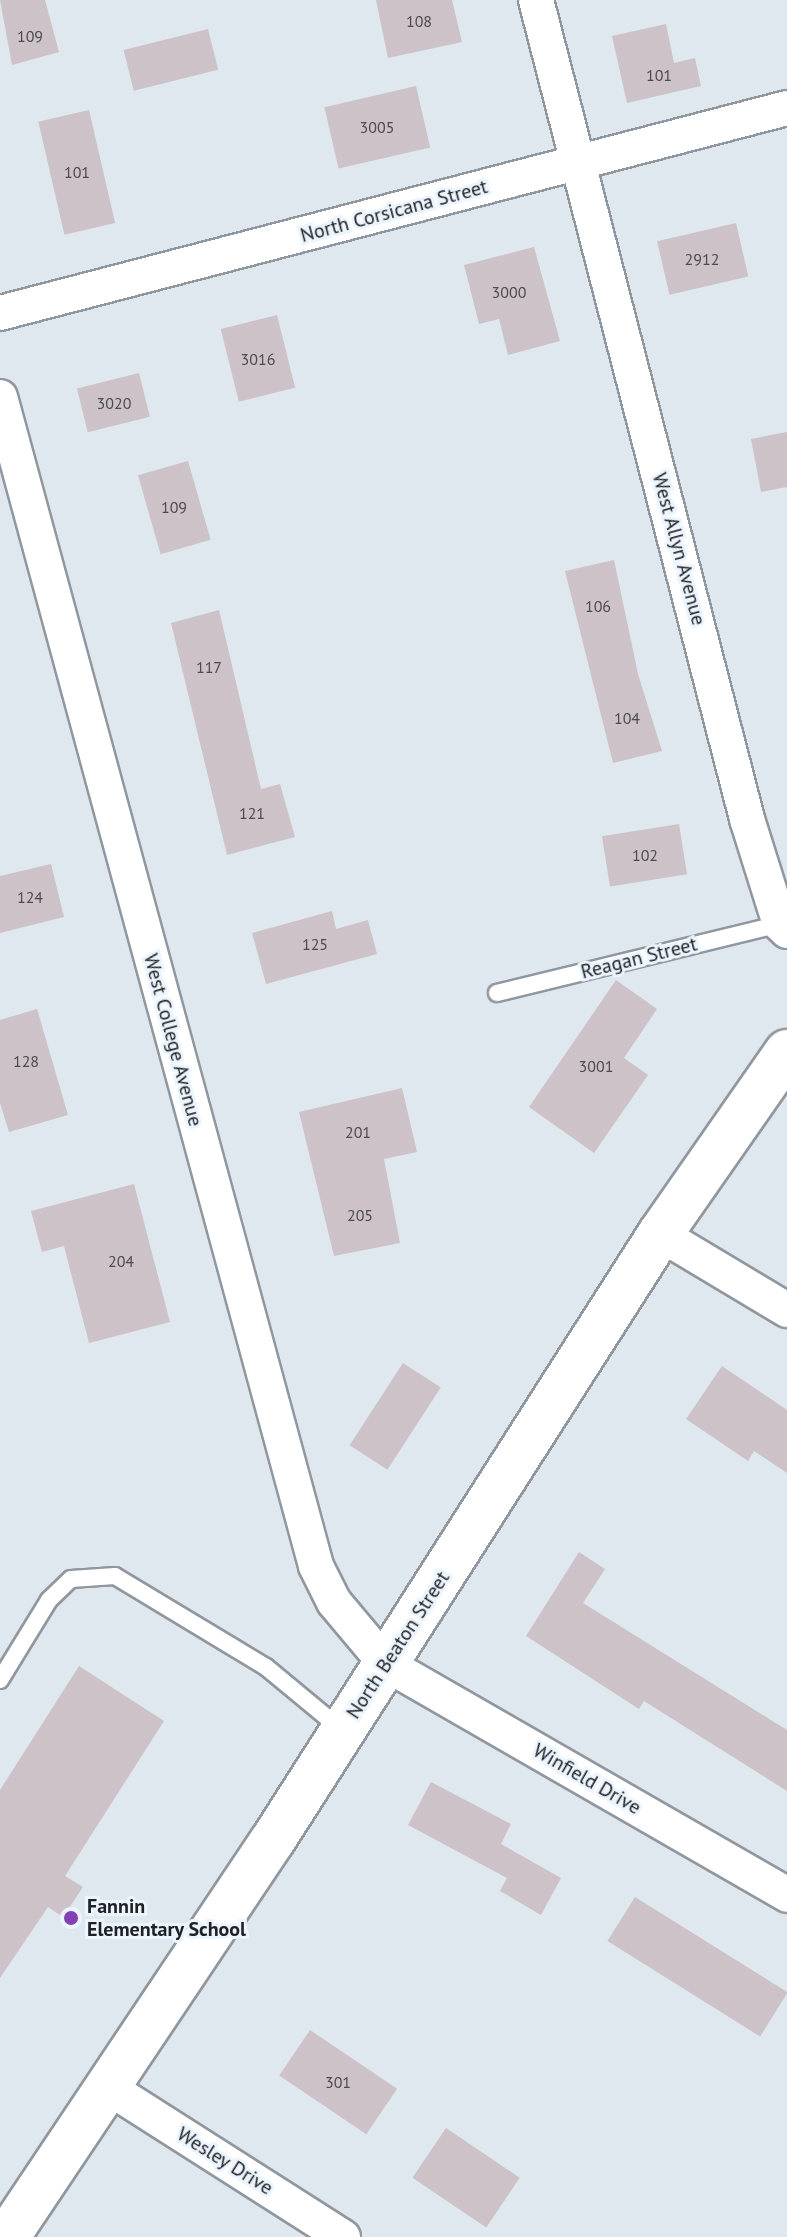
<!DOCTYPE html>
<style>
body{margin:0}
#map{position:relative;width:787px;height:2237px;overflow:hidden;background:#dfe7ef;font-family:"PT Sans",sans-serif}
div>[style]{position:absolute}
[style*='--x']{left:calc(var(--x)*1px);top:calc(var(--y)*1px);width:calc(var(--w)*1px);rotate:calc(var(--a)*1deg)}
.building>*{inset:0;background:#cdc2c8;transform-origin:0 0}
.roads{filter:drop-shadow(2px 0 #91979f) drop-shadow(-2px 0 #91979f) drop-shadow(0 2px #91979f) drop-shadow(0 -2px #91979f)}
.service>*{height:16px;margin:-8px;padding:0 8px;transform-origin:8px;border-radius:8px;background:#fff}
.minor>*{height:34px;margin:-17px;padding:0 17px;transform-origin:17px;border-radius:17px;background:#fff}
.secondary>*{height:44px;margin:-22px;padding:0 22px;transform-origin:22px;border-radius:22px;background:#fff}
.dots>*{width:22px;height:22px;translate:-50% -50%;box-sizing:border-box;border:4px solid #ecf4fd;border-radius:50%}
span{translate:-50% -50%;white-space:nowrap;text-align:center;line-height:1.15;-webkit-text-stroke:6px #ecf4fd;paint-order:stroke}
.number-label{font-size:16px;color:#4b4a4e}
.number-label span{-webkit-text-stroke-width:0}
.street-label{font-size:20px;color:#202225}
.poi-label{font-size:20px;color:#202225;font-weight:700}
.left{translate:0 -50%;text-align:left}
</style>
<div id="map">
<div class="building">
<div style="clip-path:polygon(0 0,45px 0,59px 52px,12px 65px)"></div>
<div style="clip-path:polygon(376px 0,452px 0,462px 42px,388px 58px)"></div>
<div style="clip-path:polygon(666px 24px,674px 63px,695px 58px,701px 86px,627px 103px,612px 36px)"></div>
<div style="left:208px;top:29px;width:42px;height:87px;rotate:76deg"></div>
<div style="left:416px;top:86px;width:63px;height:94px;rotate:77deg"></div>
<div style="left:89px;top:110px;width:116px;height:52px;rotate:77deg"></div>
<div style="left:736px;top:223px;width:55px;height:81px;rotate:77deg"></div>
<div style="clip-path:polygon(534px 247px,560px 341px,508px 355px,499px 319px,479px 324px,464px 265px)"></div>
<div style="left:277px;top:315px;width:75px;height:58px;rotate:76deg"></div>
<div style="left:139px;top:373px;width:45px;height:64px;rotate:76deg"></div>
<div style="clip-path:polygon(787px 432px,787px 487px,761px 492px,751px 439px)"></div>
<div style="left:188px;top:461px;width:82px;height:52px;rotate:74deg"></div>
<div style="clip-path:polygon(614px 560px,638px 674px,662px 751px,613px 763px,565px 571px)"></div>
<div style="clip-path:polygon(219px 610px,261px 789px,280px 784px,295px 837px,227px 855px,171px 623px)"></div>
<div style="left:679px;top:824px;width:51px;height:78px;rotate:81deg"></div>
<div style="clip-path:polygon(51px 864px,64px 917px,0 933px,0 876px)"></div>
<div style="clip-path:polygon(332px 911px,336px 929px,368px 920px,377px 954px,266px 984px,252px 933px)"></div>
<div style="clip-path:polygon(616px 980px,657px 1009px,624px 1058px,648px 1075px,594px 1153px,529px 1107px)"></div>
<div style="clip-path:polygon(37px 1009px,68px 1115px,9px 1132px,0 1103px,0 1020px)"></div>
<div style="clip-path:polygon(402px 1088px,417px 1152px,384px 1159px,400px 1243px,334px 1256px,299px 1112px)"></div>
<div style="clip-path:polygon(134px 1184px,170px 1322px,89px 1343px,64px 1246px,42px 1252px,31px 1211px)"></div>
<div style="left:403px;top:1363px;width:45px;height:98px;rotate:33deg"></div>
<div style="clip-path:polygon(722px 1366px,787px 1410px,787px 1473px,754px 1451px,748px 1461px,686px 1419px)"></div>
<div style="clip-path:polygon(579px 1552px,605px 1569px,583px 1603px,787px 1730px,787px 1791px,644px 1701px,639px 1709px,526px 1636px)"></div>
<div style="clip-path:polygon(79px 1666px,164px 1721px,65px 1876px,83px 1887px,63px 1917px,48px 1907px,0 1978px,0 1790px)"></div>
<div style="clip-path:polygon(431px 1782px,511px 1824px,501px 1844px,561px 1878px,541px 1915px,500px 1891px,507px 1878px,408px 1825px)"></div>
<div style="left:635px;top:1897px;width:180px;height:52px;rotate:32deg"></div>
<div style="left:310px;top:2030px;width:105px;height:55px;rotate:34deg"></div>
<div style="left:446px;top:2128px;width:89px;height:60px;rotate:34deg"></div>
</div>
<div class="roads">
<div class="service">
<div style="--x:497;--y:993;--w:291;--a:-13.7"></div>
<div style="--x:0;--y:1680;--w:94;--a:-58.5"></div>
<div style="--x:49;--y:1600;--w:30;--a:-44"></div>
<div style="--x:71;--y:1579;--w:44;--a:-3.9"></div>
<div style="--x:115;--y:1576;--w:176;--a:31.1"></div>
<div style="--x:266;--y:1667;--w:97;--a:39.6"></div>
</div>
<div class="minor">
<div style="--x:536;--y:0;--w:846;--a:75.55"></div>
<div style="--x:747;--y:819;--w:110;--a:72.6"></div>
<div style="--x:780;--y:924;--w:10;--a:45"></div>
<div style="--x:0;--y:313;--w:813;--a:-14.6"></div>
<div style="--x:0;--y:397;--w:1211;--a:74.87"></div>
<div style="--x:316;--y:1566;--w:40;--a:63.4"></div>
<div style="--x:334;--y:1602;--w:81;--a:50"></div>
<div style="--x:386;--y:1664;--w:463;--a:29.9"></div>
<div style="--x:660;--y:1234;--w:148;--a:30.9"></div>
<div style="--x:106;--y:2086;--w:281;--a:32.5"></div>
</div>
<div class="secondary">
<div style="--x:7;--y:2237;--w:478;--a:-56.2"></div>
<div style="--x:273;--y:1840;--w:719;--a:-57.44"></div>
<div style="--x:660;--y:1234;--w:222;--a:-55.1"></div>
</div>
</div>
<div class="dots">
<div style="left:71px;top:1918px;background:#8341b6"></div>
</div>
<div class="number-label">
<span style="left:419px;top:21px">108</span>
<span style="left:30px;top:36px">109</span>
<span style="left:659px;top:75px">101</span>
<span style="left:377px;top:127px">3005</span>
<span style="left:77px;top:172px">101</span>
<span style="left:702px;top:259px">2912</span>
<span style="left:509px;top:292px">3000</span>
<span style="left:258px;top:359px">3016</span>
<span style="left:114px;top:403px">3020</span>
<span style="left:174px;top:507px">109</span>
<span style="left:598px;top:606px">106</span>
<span style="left:209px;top:667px">117</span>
<span style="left:627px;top:718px">104</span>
<span style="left:252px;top:813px">121</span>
<span style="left:645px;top:855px">102</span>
<span style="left:30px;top:897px">124</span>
<span style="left:315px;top:944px">125</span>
<span style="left:26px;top:1061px">128</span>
<span style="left:596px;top:1066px">3001</span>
<span style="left:358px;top:1132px">201</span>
<span style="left:360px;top:1215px">205</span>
<span style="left:121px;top:1261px">204</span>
<span style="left:338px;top:2082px">301</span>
</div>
<div class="street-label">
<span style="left:394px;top:211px;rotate:-15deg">North Corsicana Street</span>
<span style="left:679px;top:549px;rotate:75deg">West Allyn Avenue</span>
<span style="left:639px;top:958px;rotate:-14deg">Reagan Street</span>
<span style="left:173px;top:1040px;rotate:75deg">West College Avenue</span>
<span style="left:398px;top:1645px;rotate:-57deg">North Beaton Street</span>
<span style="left:587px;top:1779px;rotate:30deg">Winfield Drive</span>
<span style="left:225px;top:2161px;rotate:32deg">Wesley Drive</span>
</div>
<div class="poi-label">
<span class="left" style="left:87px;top:1918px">Fannin<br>Elementary School</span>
</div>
</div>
